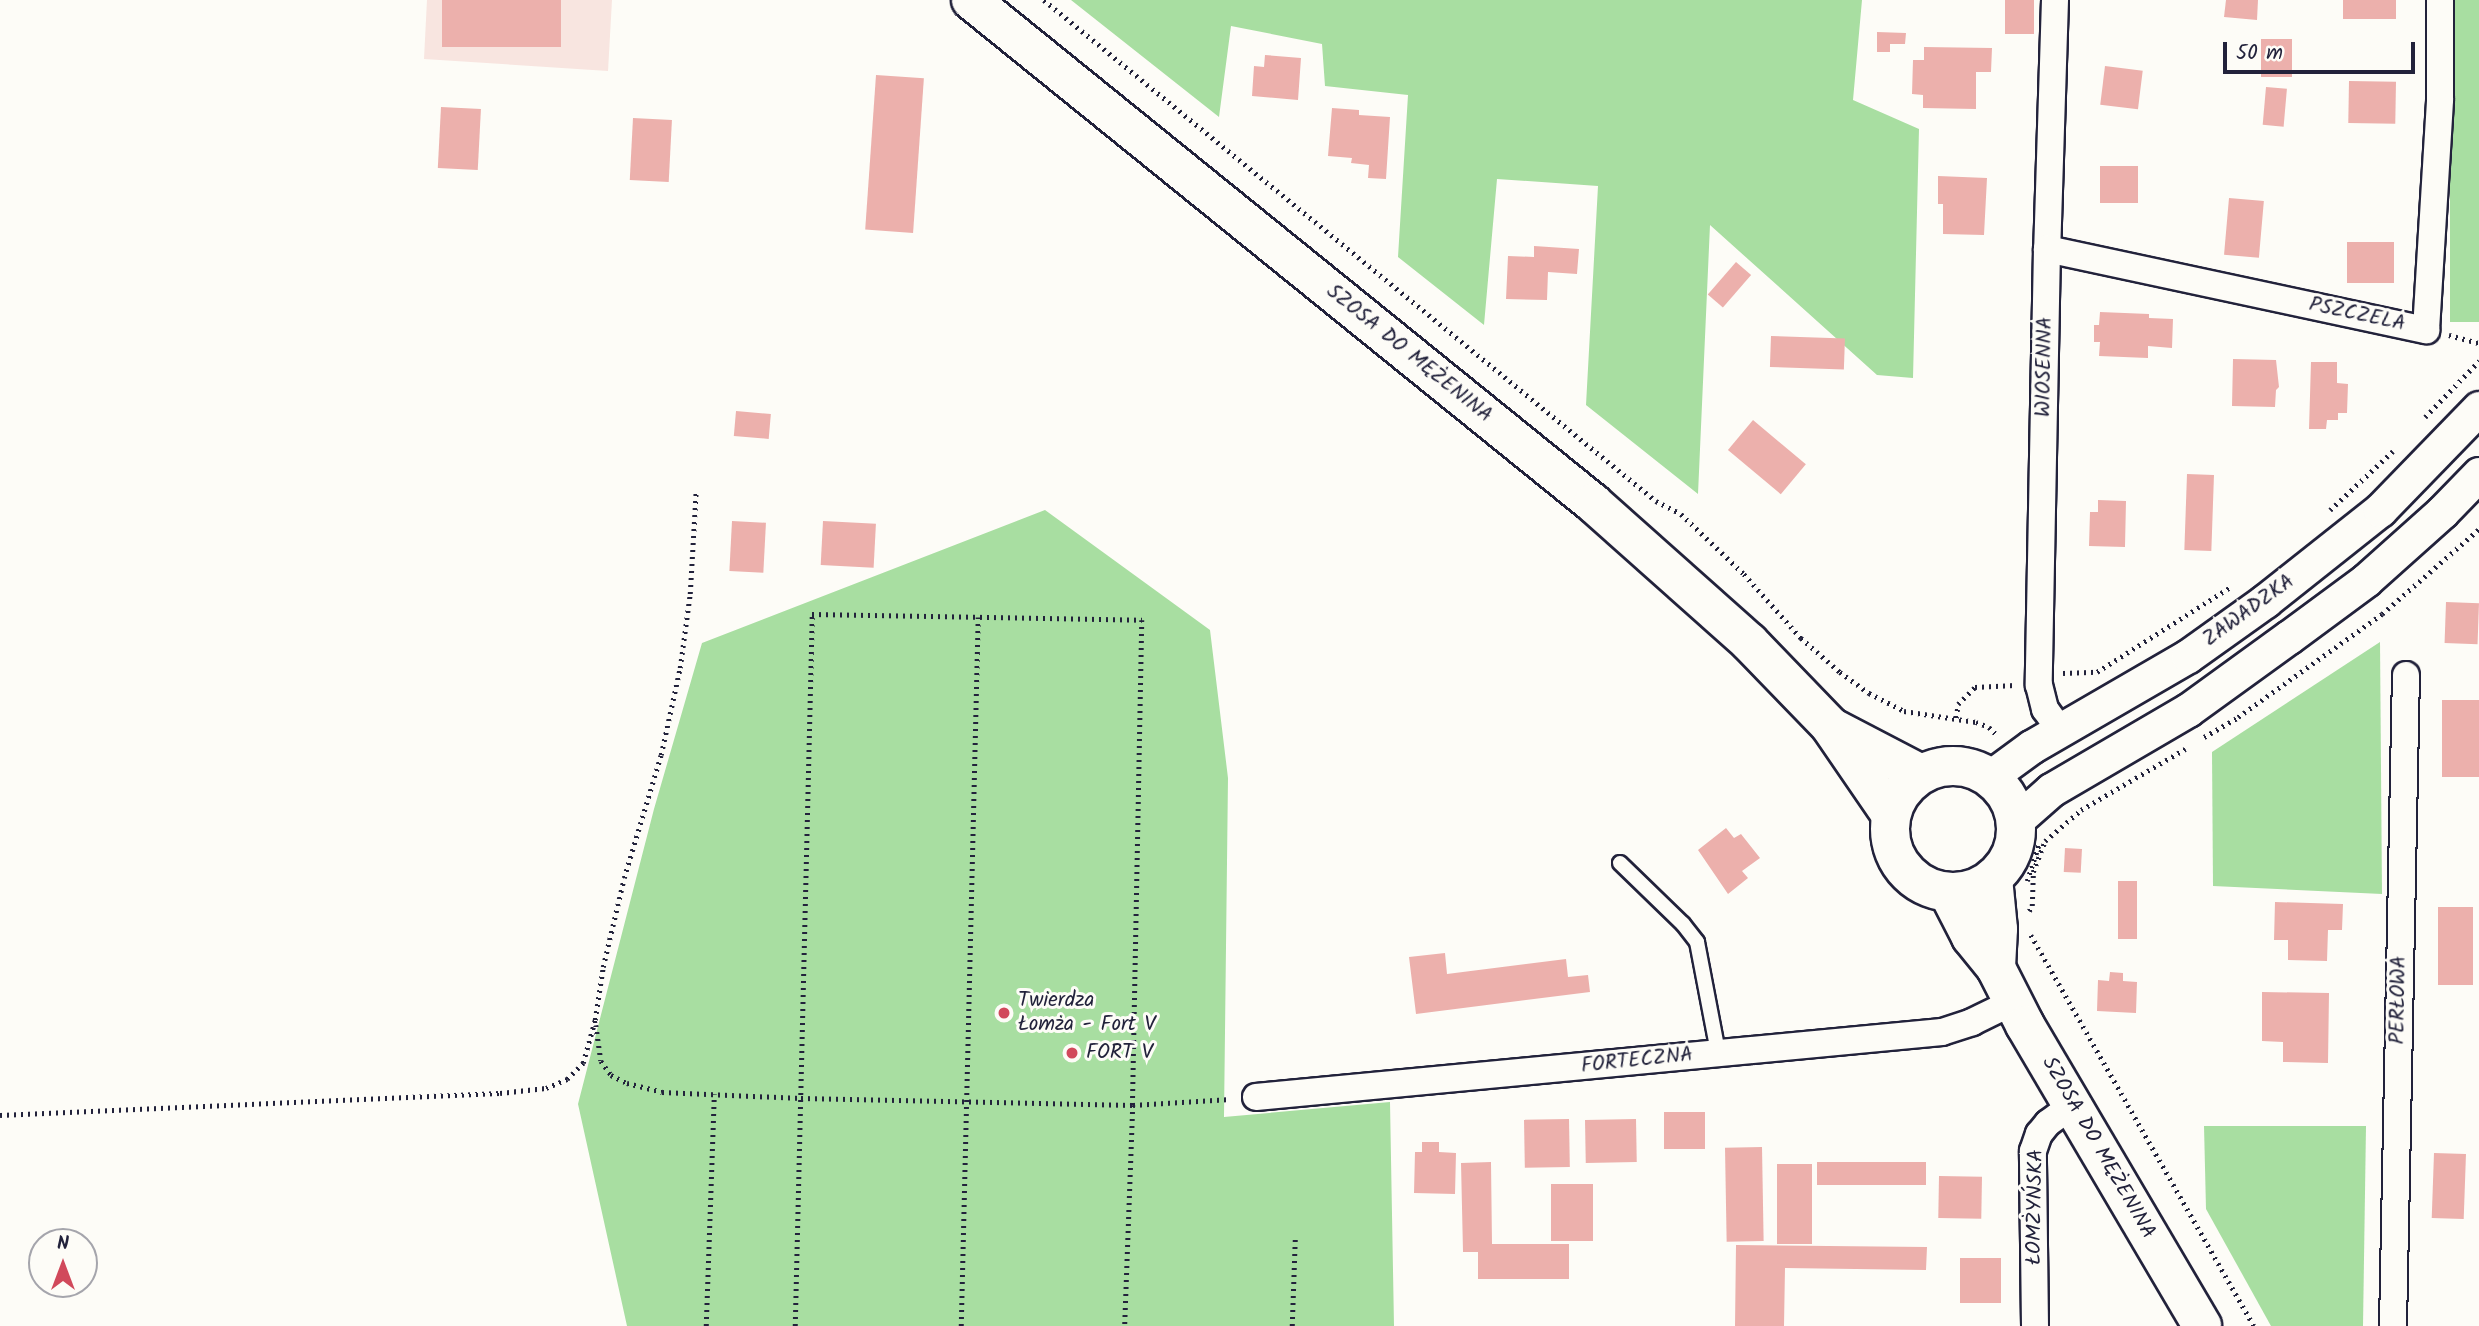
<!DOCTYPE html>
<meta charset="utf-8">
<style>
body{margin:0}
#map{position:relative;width:2479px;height:1326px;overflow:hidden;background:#fdfcf7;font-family:Kalam,sans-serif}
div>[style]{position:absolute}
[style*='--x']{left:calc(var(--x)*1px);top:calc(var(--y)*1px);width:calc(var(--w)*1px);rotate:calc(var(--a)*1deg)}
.built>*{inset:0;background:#f8e5e0}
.green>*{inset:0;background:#a8dea1;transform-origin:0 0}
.building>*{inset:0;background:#ecb0ac;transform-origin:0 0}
.path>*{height:4.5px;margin-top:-2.25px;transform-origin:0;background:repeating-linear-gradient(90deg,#22223b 0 2px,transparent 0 7px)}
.roads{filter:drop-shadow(2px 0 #22223b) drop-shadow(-2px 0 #22223b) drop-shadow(0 2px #22223b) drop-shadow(0 -2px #22223b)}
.service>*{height:14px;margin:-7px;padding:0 7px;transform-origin:7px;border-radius:7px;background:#fdfcf7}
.minor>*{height:26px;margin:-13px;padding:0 13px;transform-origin:13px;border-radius:13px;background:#fdfcf7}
.tertiary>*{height:33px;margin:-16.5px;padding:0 16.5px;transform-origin:16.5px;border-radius:16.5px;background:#fdfcf7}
.secondary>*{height:38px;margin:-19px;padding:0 19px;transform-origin:19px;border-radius:19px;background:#fdfcf7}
.secondary>.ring{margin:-19px;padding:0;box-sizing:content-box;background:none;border:38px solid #fdfcf7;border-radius:50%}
.dots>*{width:19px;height:19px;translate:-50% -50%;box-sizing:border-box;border:4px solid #fdfcf7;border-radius:50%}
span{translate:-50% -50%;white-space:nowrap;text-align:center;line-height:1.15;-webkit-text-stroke:6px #fdfcf7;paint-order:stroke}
.street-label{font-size:21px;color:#22223b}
.poi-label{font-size:21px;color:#22223b}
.left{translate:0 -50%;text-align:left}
.north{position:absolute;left:28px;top:1228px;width:70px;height:70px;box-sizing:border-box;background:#fdfcf7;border:2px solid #a5a5ac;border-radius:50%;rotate:0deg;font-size:19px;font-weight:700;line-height:28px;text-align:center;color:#22223b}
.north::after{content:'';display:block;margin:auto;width:24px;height:32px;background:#d1495b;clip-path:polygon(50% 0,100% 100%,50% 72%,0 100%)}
.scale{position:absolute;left:2223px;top:42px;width:192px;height:32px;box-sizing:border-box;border:4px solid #22223b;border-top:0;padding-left:9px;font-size:21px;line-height:24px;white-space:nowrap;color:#22223b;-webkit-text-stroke:5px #fdfcf7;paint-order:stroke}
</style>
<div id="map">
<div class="built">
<div style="clip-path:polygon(427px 0,612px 0,608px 71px,424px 59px)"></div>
</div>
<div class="green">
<div style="clip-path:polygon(1071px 0,1862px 0,1853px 100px,1919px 129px,1913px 378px,1877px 375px,1710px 225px,1698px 494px,1586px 405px,1598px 186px,1497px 179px,1484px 325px,1398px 257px,1408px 95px,1325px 86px,1322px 44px,1231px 26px,1219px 117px)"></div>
<div style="left:2450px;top:0;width:29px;height:322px"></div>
<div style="clip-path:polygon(1045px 510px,1210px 630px,1228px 778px,1224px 1117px,1390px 1102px,1394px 1326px,627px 1326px,578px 1104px,654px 809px,702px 643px)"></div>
<div style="clip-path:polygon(2380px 642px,2382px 894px,2213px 886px,2212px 752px)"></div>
<div style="clip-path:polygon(2204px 1126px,2366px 1126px,2363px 1326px,2271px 1326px,2206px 1209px)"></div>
</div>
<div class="building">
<div style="left:442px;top:0;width:119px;height:47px"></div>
<div style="left:2005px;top:0;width:29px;height:34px"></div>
<div style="clip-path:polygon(2226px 0,2258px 0,2257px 20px,2224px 17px)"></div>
<div style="left:2343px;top:0;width:53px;height:19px"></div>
<div style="clip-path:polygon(1877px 32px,1906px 33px,1905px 44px,1890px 44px,1890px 52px,1877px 52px)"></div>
<div style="left:2261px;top:39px;width:31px;height:38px"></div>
<div style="clip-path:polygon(1924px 47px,1992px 48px,1991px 72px,1976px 72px,1976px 109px,1923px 108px,1923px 95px,1912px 94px,1913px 60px,1924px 60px)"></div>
<div style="clip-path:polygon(1265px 55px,1301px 58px,1298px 100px,1252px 96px,1254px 66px,1264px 67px)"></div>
<div style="left:2105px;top:66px;width:38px;height:39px;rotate:7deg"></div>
<div style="left:876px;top:75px;width:48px;height:155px;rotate:4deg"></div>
<div style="left:2349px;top:81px;width:47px;height:42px;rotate:1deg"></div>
<div style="left:2266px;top:87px;width:21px;height:38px;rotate:5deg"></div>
<div style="left:441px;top:107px;width:40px;height:61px;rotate:3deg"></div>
<div style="clip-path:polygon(1332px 108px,1359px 110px,1359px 115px,1390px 117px,1386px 179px,1368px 178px,1369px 165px,1351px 163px,1352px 158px,1328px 156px)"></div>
<div style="left:633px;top:118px;width:39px;height:62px;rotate:3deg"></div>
<div style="left:2100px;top:166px;width:38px;height:37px"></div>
<div style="clip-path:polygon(1938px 176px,1987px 178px,1984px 235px,1943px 234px,1943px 204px,1938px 204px)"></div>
<div style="left:2229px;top:198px;width:35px;height:57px;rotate:5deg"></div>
<div style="left:2347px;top:242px;width:47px;height:41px"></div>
<div style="clip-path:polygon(1534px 246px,1579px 249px,1577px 274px,1548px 272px,1547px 300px,1506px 299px,1508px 256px,1534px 257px)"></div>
<div style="left:1736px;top:262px;width:20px;height:43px;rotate:41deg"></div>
<div style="clip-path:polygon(2100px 312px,2149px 314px,2149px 318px,2173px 319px,2172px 348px,2148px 346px,2148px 358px,2099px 356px,2100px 342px,2094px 342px,2094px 325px,2099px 325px)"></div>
<div style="left:1771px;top:336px;width:74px;height:31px;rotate:2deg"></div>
<div style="clip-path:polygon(2233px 359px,2276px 360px,2279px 387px,2276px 390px,2275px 407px,2232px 406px)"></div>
<div style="clip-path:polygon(2311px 362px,2337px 362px,2337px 383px,2348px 384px,2347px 413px,2338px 413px,2338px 420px,2327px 420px,2326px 429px,2309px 429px)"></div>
<div style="left:736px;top:411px;width:35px;height:25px;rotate:5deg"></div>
<div style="left:1753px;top:420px;width:69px;height:39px;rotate:40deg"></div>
<div style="left:2187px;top:474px;width:27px;height:76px;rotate:2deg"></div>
<div style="clip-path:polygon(2098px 500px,2126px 501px,2125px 547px,2089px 546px,2090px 512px,2098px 512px)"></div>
<div style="left:732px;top:521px;width:34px;height:50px;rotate:3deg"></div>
<div style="left:823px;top:521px;width:53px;height:44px;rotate:3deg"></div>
<div style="left:2446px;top:602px;width:33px;height:41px;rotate:2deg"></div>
<div style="left:2442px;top:700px;width:37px;height:77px"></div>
<div style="clip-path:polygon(1726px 828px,1734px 838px,1741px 834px,1760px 858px,1742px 871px,1748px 878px,1728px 894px,1698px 850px)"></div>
<div style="left:2065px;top:848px;width:17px;height:24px;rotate:3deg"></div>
<div style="left:2118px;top:881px;width:19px;height:58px"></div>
<div style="clip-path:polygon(2275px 902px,2343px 904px,2342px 930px,2328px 930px,2327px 961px,2288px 960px,2288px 940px,2274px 940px)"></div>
<div style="left:2438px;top:907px;width:35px;height:78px"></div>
<div style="clip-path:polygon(1445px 953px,1447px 974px,1566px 959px,1568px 977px,1588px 975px,1590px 992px,1416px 1014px,1409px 957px)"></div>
<div style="clip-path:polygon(2110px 972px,2123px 973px,2123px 981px,2137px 982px,2136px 1013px,2097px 1011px,2098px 980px,2109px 981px)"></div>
<div style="clip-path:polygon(2262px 992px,2329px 993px,2328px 1063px,2283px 1062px,2283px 1042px,2262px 1041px)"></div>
<div style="left:1664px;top:1112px;width:41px;height:37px"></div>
<div style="left:1569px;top:1119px;width:48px;height:45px;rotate:89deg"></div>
<div style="left:1636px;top:1119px;width:43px;height:51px;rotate:89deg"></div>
<div style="clip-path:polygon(1422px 1142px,1439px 1142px,1439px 1152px,1456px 1153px,1455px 1194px,1414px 1193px,1415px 1152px,1422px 1152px)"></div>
<div style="left:1762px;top:1147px;width:94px;height:37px;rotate:89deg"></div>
<div style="left:2434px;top:1153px;width:32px;height:65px;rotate:2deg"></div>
<div style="clip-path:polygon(1491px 1162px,1492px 1244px,1569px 1244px,1569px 1279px,1478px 1279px,1478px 1252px,1463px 1252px,1461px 1163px)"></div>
<div style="left:1817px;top:1162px;width:109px;height:23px"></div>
<div style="left:1777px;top:1164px;width:35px;height:80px"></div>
<div style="left:1939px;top:1176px;width:43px;height:42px;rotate:1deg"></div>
<div style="left:1551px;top:1184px;width:42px;height:57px"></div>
<div style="clip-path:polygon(1736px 1245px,1927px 1247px,1926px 1270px,1785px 1268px,1784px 1326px,1735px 1326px)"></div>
<div style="left:1960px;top:1258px;width:41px;height:45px"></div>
</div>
<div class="path">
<div style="--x:1044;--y:0;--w:791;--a:39.3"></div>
<div style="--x:1656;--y:501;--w:28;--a:27"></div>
<div style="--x:1681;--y:514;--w:87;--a:43.6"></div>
<div style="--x:1744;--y:574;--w:86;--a:48.3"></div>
<div style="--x:1801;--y:638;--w:52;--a:41.1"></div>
<div style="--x:1840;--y:672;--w:36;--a:36"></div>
<div style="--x:1869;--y:693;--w:39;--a:27"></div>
<div style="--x:1904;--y:711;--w:73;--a:8.7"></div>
<div style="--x:1976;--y:722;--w:14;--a:21"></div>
<div style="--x:1989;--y:727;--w:13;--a:45"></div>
<div style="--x:2449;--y:335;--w:31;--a:15"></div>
<div style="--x:2425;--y:417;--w:78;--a:-46"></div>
<div style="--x:2330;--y:510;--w:86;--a:-43.1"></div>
<div style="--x:2063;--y:673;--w:34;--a:-2"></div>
<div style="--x:2097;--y:672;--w:160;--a:-32.5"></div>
<div style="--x:1956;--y:718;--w:14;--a:-82"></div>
<div style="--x:1958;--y:704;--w:24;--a:-45"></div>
<div style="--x:1975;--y:687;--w:40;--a:-2.9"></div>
<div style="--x:2204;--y:737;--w:39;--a:-30"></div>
<div style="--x:2238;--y:717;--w:177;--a:-35.6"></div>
<div style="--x:2382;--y:614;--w:129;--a:-41.2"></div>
<div style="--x:2027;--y:881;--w:40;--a:-72"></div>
<div style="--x:2029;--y:911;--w:6;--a:-59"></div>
<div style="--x:2032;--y:906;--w:34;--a:-88"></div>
<div style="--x:2033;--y:872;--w:33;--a:-69"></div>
<div style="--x:2045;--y:841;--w:48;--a:-40.7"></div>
<div style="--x:2081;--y:810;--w:121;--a:-30.4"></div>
<div style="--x:2031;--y:935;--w:450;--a:60.3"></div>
<div style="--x:596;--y:1025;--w:36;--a:82"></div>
<div style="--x:601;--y:1061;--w:17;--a:54"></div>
<div style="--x:611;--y:1075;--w:18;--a:27"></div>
<div style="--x:627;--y:1083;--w:36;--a:14"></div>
<div style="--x:662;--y:1092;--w:139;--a:2.5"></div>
<div style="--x:801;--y:1098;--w:332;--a:1.2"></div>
<div style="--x:1133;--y:1105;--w:98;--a:-3.5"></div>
<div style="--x:0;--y:1115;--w:500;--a:-2.52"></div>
<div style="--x:500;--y:1093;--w:46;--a:-6.2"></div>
<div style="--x:546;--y:1088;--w:23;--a:-23"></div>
<div style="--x:567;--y:1079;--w:23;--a:-45"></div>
<div style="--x:583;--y:1063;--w:45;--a:-74.4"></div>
<div style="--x:595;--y:1020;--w:54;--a:-81.4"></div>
<div style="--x:603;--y:967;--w:91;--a:-76.7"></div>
<div style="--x:624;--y:878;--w:128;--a:-73.3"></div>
<div style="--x:661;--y:755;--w:89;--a:-77.7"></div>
<div style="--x:680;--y:668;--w:75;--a:-82.3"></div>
<div style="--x:690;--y:594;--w:104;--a:-86.7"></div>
<div style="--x:706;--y:1326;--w:232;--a:-88"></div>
<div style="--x:795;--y:1326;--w:712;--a:-88.63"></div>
<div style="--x:812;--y:614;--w:330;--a:1"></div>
<div style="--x:1142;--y:620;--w:485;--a:91.1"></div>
<div style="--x:1133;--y:1105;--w:221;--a:92.1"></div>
<div style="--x:961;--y:1326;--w:709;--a:-88.63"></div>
<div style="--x:1292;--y:1326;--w:87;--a:-88"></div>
</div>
<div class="roads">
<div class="service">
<div style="--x:1620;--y:863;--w:88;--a:44.1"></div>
<div style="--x:1683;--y:924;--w:23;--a:52"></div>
<div style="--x:1697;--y:942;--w:112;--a:79.2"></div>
</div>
<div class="minor">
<div style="--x:2055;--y:0;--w:249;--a:91.8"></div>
<div style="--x:2047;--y:249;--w:436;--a:91.1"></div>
<div style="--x:2039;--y:685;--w:25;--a:76"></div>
<div style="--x:2045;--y:709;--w:26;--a:54"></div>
<div style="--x:2047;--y:249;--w:388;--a:12.1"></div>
<div style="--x:2426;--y:330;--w:231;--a:-86.5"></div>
<div style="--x:2440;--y:99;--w:99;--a:-90"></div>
<div style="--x:1256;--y:1097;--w:689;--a:-5.41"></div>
<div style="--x:1942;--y:1032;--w:32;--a:-18"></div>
<div style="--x:1972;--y:1022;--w:46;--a:-26"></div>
<div style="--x:2035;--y:1326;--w:175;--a:-90.7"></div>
<div style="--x:2033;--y:1151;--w:18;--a:-71"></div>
<div style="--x:2039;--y:1134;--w:14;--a:-51"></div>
<div style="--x:2048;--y:1123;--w:32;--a:-36"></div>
<div style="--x:2393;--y:1326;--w:651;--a:-88.86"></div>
</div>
<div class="tertiary">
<div style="--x:1990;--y:777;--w:51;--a:-36.2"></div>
<div style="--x:2031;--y:747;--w:181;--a:-30.1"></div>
<div style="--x:2188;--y:656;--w:95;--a:-35.5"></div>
<div style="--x:2265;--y:601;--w:147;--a:-38.4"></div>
<div style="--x:2380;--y:510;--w:142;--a:-45.9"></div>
<div style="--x:2016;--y:821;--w:47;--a:-41.5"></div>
<div style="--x:2051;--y:790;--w:159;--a:-30.3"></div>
<div style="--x:2188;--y:710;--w:125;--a:-35.9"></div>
<div style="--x:2289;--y:637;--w:96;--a:-36.5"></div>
<div style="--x:2366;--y:580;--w:102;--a:-41.8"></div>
<div style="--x:2442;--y:512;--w:53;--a:-45.8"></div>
</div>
<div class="secondary">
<div style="--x:971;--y:0;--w:800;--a:38.96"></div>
<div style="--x:1593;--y:503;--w:209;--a:41.7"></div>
<div style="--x:1749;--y:642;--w:117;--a:46"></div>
<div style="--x:1830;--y:726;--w:108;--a:55.6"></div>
<div style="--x:1833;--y:728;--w:99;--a:27.6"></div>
<div class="ring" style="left:1890px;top:766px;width:88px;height:88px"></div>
<div style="--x:1993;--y:878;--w:51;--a:84.4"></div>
<div style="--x:1998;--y:929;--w:39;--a:93"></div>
<div style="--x:1948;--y:892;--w:51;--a:62.9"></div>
<div style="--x:1971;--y:937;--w:40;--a:51"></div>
<div style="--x:1996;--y:968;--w:64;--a:63"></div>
<div style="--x:2025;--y:1025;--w:349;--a:59.5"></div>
</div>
</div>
<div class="dots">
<div style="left:1004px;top:1013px;background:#d1495b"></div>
<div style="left:1072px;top:1053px;background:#d1495b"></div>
</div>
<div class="street-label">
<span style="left:2357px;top:315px;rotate:12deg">PSZCZELA</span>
<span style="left:1409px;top:354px;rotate:39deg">SZOSA DO MĘŻENINA</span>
<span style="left:2045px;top:367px;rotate:-89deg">WIOSENNA</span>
<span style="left:2249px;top:611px;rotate:-36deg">ZAWADZKA</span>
<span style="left:2399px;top:1000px;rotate:-89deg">PERŁOWA</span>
<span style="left:1637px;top:1061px;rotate:-6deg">FORTECZNA</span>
<span style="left:2098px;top:1148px;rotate:60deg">SZOSA DO MĘŻENINA</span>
<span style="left:2036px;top:1207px;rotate:-89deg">ŁOMŻYŃSKA</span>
</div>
<div class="poi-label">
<span class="left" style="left:1018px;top:1013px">Twierdza<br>Łomża - Fort V</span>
<span class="left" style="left:1086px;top:1053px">FORT V</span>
</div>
<div class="north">N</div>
<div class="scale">50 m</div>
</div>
